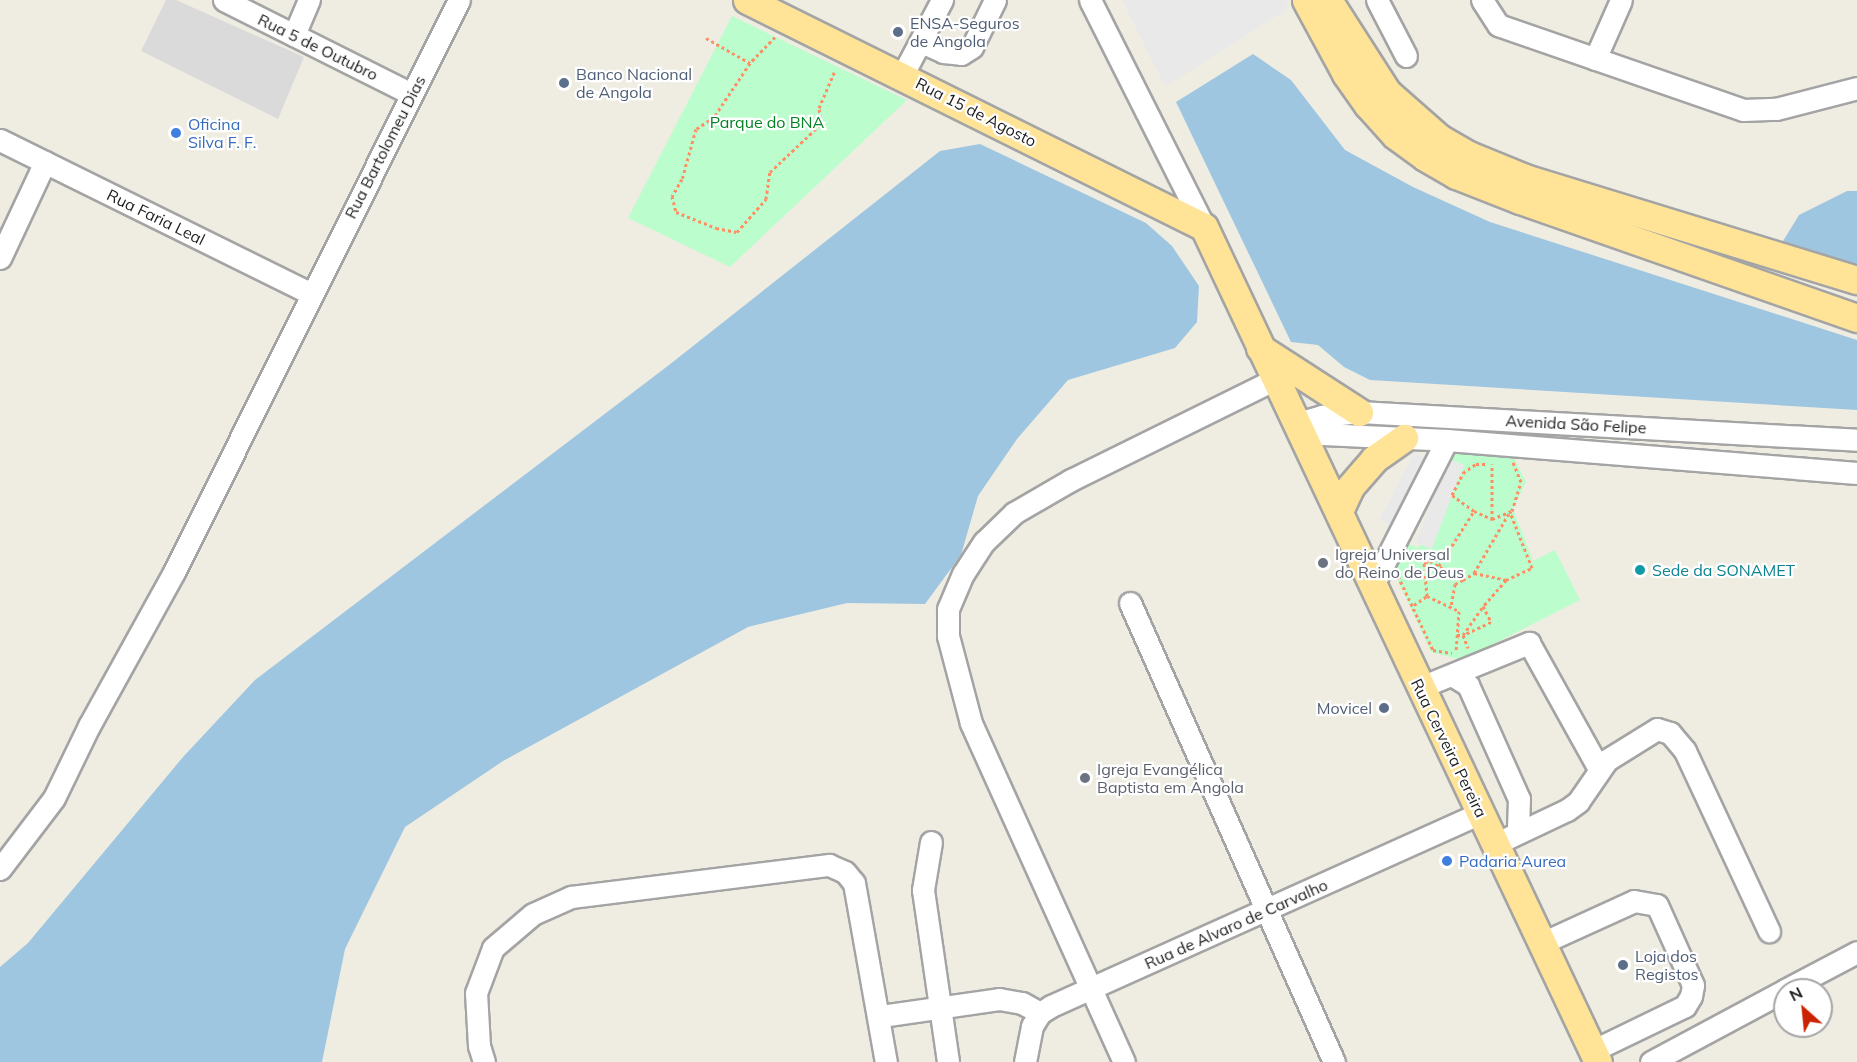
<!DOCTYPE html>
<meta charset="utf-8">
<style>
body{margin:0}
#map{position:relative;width:1857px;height:1062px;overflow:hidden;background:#efede2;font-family:Mulish,sans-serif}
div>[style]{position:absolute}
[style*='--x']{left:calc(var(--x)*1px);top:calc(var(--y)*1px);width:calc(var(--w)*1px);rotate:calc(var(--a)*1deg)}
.residential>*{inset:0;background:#dbdada}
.park>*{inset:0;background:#bbfdcc}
.parking>*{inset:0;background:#e9e9e9;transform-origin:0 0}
.water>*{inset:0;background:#9fc6e0}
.path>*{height:3px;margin-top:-1.5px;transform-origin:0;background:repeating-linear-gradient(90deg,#ff8e64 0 3px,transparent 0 6px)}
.roads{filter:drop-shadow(2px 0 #a4a4a4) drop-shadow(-2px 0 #a4a4a4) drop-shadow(0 2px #a4a4a4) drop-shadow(0 -2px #a4a4a4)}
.minor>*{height:21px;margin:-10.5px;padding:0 10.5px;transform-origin:10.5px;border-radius:10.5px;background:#fff}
.major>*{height:27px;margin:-13.5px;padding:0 13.5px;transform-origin:13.5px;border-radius:13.5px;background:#ffe498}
.dots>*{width:16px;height:16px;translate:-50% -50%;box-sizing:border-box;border:3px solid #fff;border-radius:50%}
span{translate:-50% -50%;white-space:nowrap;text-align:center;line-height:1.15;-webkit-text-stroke:4.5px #fff;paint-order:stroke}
.service-label{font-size:16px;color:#4e5e75}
.left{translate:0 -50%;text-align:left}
.right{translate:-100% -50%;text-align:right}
.street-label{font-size:16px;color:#1d1d1d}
.park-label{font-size:16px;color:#038324}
.shop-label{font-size:16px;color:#366cbe}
.worship-label{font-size:16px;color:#5b616d}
.culture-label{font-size:16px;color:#0d838f}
.north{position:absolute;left:1773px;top:978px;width:60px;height:60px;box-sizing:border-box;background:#fff;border:2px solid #a5a5a5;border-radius:50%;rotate:333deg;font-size:16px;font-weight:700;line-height:24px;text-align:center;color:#1d1d1d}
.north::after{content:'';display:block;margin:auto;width:21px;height:27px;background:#cb2300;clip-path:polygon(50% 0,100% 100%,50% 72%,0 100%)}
</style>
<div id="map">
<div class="residential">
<div style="clip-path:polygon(166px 0,176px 0,304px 57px,278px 119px,141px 51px)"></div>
</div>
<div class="park">
<div style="clip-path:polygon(732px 16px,907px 100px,730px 267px,628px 218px)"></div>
<div style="clip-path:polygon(1456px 451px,1512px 454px,1526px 482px,1513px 509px,1533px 561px,1555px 550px,1580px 600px,1462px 660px,1431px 652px,1390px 564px,1403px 541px,1418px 548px,1464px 465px,1448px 459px)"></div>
</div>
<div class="parking">
<div style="clip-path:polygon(1122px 0,1286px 0,1289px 8px,1165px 87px)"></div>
<div style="clip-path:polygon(1414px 453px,1430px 460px,1393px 527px,1380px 519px)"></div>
<div style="left:1448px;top:459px;width:17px;height:90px;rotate:21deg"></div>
</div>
<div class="water">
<div style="clip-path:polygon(1253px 54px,1291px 80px,1345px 150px,1413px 187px,1490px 222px,1857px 340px,1857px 410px,1370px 380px,1344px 367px,1318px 345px,1291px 342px,1176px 102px)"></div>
<div style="clip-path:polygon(980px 144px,1146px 223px,1172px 246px,1199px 286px,1197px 322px,1175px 348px,1068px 380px,1017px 439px,978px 496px,961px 555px,925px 604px,847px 603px,748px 627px,503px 761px,405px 827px,345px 949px,322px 1062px,0 1062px,0 967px,28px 943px,183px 757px,255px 680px,669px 365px,940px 151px)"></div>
<div style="clip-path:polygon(1847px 191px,1857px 191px,1857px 270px,1780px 246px,1799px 215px)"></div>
</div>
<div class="path">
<div style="--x:775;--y:37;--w:36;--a:134"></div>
<div style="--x:750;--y:63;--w:65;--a:123.7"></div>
<div style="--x:714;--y:117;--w:22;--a:146"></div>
<div style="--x:696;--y:129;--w:52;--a:105.6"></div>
<div style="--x:682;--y:179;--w:20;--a:120"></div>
<div style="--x:672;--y:196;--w:16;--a:76"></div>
<div style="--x:676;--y:212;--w:43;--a:21.8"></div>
<div style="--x:716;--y:228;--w:21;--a:11"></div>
<div style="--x:737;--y:232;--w:44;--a:-48.7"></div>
<div style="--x:766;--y:199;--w:27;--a:-82"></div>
<div style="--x:770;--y:172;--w:70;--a:-43.3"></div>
<div style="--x:821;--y:124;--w:16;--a:-97"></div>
<div style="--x:819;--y:108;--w:39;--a:-67"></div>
<div style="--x:706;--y:38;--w:51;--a:29.6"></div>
<div style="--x:1474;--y:511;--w:27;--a:-144"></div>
<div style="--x:1452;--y:495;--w:25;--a:-63"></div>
<div style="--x:1463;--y:473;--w:16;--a:-35"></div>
<div style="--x:1476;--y:464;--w:12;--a:0"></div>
<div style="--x:1492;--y:519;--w:55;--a:-90"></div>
<div style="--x:1411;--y:552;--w:20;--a:30"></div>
<div style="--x:1439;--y:566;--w:65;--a:-57.5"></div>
<div style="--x:1474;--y:511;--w:20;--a:24"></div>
<div style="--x:1492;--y:519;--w:22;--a:-22"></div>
<div style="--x:1512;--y:511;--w:30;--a:-73"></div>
<div style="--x:1521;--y:482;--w:22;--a:-112"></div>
<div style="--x:1474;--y:573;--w:69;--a:-59.7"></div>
<div style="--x:1398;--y:576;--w:82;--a:64.7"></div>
<div style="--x:1433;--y:650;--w:19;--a:9"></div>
<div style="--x:1463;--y:580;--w:13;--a:-32"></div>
<div style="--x:1474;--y:573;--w:33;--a:12"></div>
<div style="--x:1506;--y:580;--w:35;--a:131"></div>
<div style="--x:1506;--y:580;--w:29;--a:-25"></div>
<div style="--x:1532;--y:568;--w:60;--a:-111.4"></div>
<div style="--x:1427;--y:596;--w:33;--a:-95"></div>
<div style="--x:1424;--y:563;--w:6;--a:-18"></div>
<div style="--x:1430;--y:561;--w:38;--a:30"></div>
<div style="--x:1463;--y:580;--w:9;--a:153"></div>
<div style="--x:1455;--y:584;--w:22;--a:100"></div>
<div style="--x:1414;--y:605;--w:16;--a:-35"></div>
<div style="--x:1427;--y:596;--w:35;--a:25"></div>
<div style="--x:1459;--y:611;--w:41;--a:94.2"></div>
<div style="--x:1483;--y:606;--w:18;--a:63"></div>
<div style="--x:1491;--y:622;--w:31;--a:155"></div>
<div style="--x:1463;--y:635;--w:35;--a:-55"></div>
<div style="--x:1457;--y:635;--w:6;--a:0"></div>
<div style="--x:1463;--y:635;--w:14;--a:69"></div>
</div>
<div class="roads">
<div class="minor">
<div style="--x:224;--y:0;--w:210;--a:26.6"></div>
<div style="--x:1090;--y:0;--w:254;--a:63.3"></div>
<div style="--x:1377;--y:0;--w:63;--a:62.6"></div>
<div style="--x:1482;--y:0;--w:30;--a:57"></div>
<div style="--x:1498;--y:25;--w:259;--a:19.1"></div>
<div style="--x:1743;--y:110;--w:33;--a:-2"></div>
<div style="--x:1776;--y:109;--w:84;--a:-14.5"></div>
<div style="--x:294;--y:35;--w:38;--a:-67"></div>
<div style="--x:921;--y:42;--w:24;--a:24"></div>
<div style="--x:943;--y:52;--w:18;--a:6"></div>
<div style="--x:961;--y:54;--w:13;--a:-32"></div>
<div style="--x:972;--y:47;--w:52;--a:-63.9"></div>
<div style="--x:1595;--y:59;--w:64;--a:-66.2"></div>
<div style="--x:903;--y:74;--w:84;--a:-62.2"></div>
<div style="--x:0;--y:140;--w:348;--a:26.3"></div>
<div style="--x:0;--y:258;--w:106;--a:-64.9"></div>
<div style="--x:1299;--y:428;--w:12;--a:-42"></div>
<div style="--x:1308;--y:420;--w:15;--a:-16"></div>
<div style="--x:1322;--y:416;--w:37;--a:-6"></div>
<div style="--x:1359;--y:412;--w:499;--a:3.2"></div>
<div style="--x:1301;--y:433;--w:146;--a:2.7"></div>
<div style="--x:1447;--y:440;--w:411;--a:4.6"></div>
<div style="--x:1372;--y:587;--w:165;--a:-63"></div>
<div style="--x:1130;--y:603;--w:502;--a:66.04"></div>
<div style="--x:1452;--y:675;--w:19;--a:32"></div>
<div style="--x:1468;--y:685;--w:125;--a:65.9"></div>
<div style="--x:1519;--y:799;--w:34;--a:92"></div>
<div style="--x:1421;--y:687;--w:117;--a:-22.2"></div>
<div style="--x:1529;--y:643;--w:144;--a:60.9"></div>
<div style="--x:931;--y:842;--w:49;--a:99.5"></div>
<div style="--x:923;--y:890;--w:174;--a:81.7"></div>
<div style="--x:1495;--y:844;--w:80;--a:-25.3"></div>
<div style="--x:1567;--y:810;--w:14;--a:-36"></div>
<div style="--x:1578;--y:802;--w:51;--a:-55.4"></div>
<div style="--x:1607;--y:760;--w:59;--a:-31.8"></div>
<div style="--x:1657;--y:729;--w:14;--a:17"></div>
<div style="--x:1670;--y:733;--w:23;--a:50"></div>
<div style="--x:1685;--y:751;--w:199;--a:65"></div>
<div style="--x:0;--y:869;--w:89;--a:-52.7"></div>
<div style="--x:54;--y:798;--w:80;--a:-64.1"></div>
<div style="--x:89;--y:726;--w:176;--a:-61.1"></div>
<div style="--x:174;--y:572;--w:639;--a:-63.52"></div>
<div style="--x:1542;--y:943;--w:101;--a:-24.5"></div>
<div style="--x:1634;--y:901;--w:23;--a:10"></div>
<div style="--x:1657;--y:905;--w:88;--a:65.8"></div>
<div style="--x:1693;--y:985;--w:11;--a:100"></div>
<div style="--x:1691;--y:996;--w:12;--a:121"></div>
<div style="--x:1685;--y:1006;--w:103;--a:154.2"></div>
<div style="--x:1785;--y:990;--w:81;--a:-27.8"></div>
<div style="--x:881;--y:1016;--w:119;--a:-8.2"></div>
<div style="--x:999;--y:999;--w:23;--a:10"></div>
<div style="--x:1022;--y:1003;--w:21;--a:29"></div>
<div style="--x:484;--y:1062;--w:17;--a:-107"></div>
<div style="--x:479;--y:1046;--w:53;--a:-93.2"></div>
<div style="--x:476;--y:993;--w:48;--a:-69.3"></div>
<div style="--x:493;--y:948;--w:52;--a:-40.4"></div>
<div style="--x:533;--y:914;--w:42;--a:-24.1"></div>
<div style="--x:571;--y:897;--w:260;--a:-7.1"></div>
<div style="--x:829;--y:865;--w:17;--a:24"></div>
<div style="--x:845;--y:872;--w:14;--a:51"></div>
<div style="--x:854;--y:883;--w:182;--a:79.9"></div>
<div style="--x:1025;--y:1062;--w:37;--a:-79"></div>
<div style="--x:1032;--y:1026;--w:15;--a:-58"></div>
<div style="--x:1040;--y:1013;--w:13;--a:-32"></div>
<div style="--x:1051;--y:1006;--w:471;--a:-24.2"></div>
<div style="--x:1124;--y:1062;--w:372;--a:-114.3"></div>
<div style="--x:971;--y:723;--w:90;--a:-104.8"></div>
<div style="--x:948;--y:636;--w:27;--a:-90"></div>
<div style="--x:948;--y:609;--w:38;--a:-67"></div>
<div style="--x:963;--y:574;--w:38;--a:-57"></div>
<div style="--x:984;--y:542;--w:42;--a:-44"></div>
<div style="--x:1014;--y:513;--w:66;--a:-30.1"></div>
<div style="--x:1071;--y:480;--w:228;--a:-26.3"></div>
<div style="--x:1651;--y:1062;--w:152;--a:-28.2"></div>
</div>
<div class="major">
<div style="--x:747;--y:0;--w:510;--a:26.41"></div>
<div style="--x:1204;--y:227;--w:923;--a:64.74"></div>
<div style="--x:1306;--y:0;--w:84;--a:61.6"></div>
<div style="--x:1346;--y:74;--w:38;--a:55"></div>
<div style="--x:1368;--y:105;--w:40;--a:48"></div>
<div style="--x:1395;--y:135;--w:37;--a:36"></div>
<div style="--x:1425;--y:157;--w:36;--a:30"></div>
<div style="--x:1456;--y:175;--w:69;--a:21.3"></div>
<div style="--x:1520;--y:200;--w:357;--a:19.3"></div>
<div style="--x:1328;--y:0;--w:109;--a:57.3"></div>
<div style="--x:1387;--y:92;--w:69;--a:41.5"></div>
<div style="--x:1439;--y:138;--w:34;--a:30"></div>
<div style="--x:1469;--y:155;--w:61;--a:22.3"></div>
<div style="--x:1525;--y:178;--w:347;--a:17.1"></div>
<div style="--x:1260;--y:348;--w:118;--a:32.9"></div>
<div style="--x:1339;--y:511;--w:26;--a:-65"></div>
<div style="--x:1350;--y:487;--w:37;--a:-49"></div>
<div style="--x:1374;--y:459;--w:37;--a:-35"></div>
</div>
</div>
<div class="dots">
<div style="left:898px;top:32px;background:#5c6f8a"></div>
<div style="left:564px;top:83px;background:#5c6f8a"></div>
<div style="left:176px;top:133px;background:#3f7fe0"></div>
<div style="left:1323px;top:563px;background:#6b7280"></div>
<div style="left:1640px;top:570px;background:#0f9aa8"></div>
<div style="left:1384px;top:708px;background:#5c6f8a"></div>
<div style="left:1085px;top:778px;background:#6b7280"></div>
<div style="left:1447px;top:861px;background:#3f7fe0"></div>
<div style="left:1623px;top:965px;background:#5c6f8a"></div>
</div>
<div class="service-label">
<span class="left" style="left:910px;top:32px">ENSA-Seguros<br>de Angola</span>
<span class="left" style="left:576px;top:83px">Banco Nacional<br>de Angola</span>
<span class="right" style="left:1372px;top:708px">Movicel</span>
<span class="left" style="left:1635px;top:965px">Loja dos<br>Registos</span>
</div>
<div class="street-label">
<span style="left:318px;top:47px;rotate:26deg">Rua 5 de Outubro</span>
<span style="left:976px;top:112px;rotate:27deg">Rua 15 de Agosto</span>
<span style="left:385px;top:147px;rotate:-63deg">Rua Bartolomeu Dias</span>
<span style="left:156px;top:217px;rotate:26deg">Rua Faria Leal</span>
<span style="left:1576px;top:424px;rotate:3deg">Avenida São Felipe</span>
<span style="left:1449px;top:748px;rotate:64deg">Rua Cerveira Pereira</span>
<span style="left:1236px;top:924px;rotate:-24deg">Rua de Alvaro de Carvalho</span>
</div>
<div class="park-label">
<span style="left:767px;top:122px">Parque do BNA</span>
</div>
<div class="shop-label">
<span class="left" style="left:188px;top:133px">Oficina<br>Silva F. F.</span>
<span class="left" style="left:1459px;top:861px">Padaria Aurea</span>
</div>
<div class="worship-label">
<span class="left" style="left:1335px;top:563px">Igreja Universal<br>do Reino de Deus</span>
<span class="left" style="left:1097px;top:778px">Igreja Evangélica<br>Baptista em Angola</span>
</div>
<div class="culture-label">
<span class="left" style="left:1652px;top:570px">Sede da SONAMET</span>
</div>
<div class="north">N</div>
</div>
